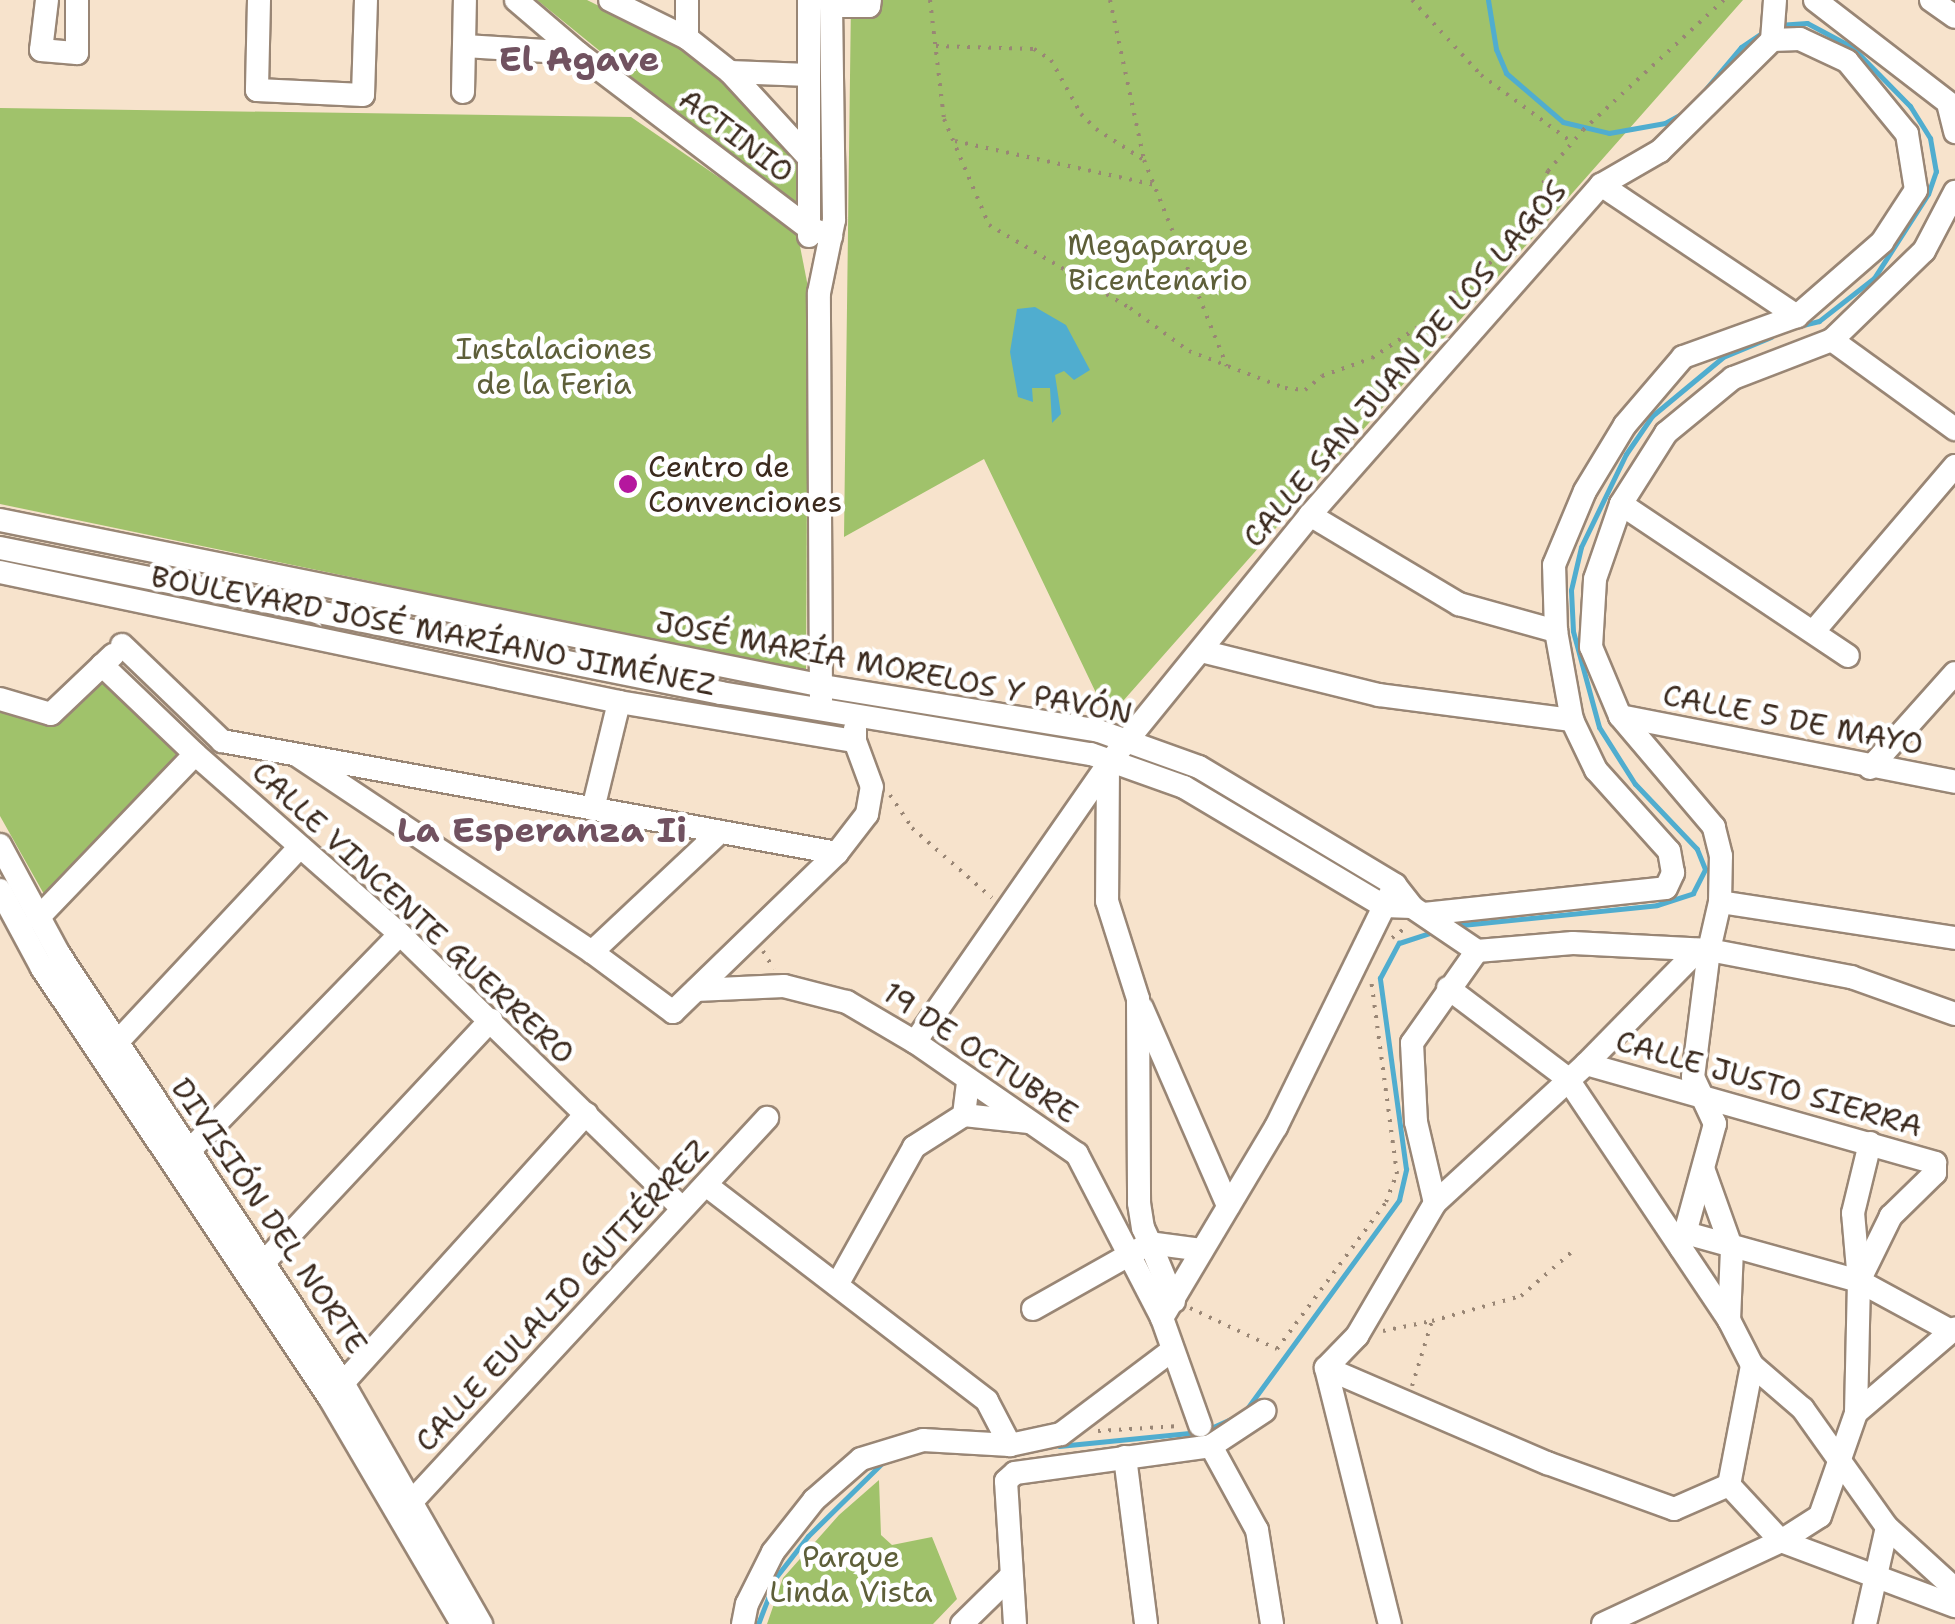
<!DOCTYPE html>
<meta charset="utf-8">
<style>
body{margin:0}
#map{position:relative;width:1955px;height:1624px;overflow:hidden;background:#f7e3cc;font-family:"Shantell Sans",sans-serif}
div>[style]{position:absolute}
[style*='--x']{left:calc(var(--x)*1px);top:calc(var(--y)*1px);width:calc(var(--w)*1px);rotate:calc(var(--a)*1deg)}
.green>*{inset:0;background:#a0c26b}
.water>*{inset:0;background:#50adcf}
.stream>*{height:5px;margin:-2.5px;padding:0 2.5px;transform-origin:2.5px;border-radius:2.5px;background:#50adcf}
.path>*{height:4px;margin-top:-2px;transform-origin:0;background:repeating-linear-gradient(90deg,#998675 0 2.5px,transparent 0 10.5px)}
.roads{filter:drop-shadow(2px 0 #998675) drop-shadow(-2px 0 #998675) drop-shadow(0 2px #998675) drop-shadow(0 -2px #998675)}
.minor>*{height:22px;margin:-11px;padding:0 11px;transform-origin:11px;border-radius:11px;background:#fff}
.dots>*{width:28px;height:28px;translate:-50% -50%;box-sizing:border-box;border:5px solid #fff;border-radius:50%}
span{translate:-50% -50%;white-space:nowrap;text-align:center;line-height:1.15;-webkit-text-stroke:9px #fff;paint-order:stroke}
.street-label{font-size:30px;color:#3b2a1e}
.park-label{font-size:30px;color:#5e5f39}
.poi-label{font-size:30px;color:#3b2a1e}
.left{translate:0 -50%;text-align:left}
.quarter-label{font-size:35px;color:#715260;font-weight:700}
</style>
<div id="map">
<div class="green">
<div style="clip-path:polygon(537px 0,587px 0,710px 61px,801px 161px,802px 215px)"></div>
<div style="clip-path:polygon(851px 0,1743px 0,1108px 718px,984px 459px,844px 537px)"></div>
<div style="clip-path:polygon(0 108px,631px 117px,797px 231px,808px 287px,806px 672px,0 504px)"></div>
<div style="clip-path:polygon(104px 675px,185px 755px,45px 896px,0 816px,0 710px,53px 722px)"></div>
<div style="clip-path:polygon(879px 1480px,881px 1535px,892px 1545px,932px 1537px,957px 1599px,933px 1624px,767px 1624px,783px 1578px,839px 1515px)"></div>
</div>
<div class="water">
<div style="clip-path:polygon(1035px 307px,1066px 325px,1090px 370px,1074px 380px,1064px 371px,1055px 375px,1061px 414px,1052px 423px,1050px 388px,1032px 388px,1033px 402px,1018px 397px,1010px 352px,1017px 309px)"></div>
</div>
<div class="stream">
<div style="--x:1488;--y:0;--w:50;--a:80.7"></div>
<div style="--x:1496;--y:49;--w:26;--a:67"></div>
<div style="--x:1506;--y:73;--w:75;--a:40.7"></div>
<div style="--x:1563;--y:122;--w:47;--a:13.4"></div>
<div style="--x:1609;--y:133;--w:57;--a:-10.1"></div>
<div style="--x:1665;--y:123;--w:26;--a:-29"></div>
<div style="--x:1688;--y:110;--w:82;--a:-49.9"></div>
<div style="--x:1741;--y:47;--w:32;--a:-34"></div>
<div style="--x:1778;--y:25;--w:29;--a:-4"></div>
<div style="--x:1807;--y:23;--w:51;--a:28.1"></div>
<div style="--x:1852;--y:47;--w:83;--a:45.5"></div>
<div style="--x:1910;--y:106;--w:38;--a:58"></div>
<div style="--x:1930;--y:138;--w:34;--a:80"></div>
<div style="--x:1936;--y:171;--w:24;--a:109"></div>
<div style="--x:1928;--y:194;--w:100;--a:122.7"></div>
<div style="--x:1874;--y:278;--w:70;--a:142"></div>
<div style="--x:1819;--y:321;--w:21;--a:166"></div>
<div style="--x:1452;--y:926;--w:206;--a:-5.8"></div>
<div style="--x:1657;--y:905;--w:38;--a:-18"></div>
<div style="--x:1693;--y:893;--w:27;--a:-63"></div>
<div style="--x:1705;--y:869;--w:22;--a:-112"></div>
<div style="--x:1697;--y:849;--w:90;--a:-133.6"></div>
<div style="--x:1635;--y:784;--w:67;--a:-122.3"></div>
<div style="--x:1599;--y:727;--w:99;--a:-105.2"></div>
<div style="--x:1573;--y:631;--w:41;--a:-92.8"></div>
<div style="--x:1571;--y:590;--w:44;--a:-76.9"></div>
<div style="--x:1581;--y:547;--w:103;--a:-64.2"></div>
<div style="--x:1626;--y:454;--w:46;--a:-55.6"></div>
<div style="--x:1652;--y:416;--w:92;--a:-39.7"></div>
<div style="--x:1723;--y:357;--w:52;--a:-22.6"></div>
<div style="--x:1243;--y:1414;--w:265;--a:-53.9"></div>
<div style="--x:1399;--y:1200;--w:32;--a:-77"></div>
<div style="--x:1406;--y:1169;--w:193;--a:-97.8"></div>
<div style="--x:1380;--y:978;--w:40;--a:-62"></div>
<div style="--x:1399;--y:943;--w:35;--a:-18"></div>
<div style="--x:1213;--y:1427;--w:22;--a:-24"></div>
<div style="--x:1059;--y:1446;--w:131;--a:-5.7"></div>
<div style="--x:758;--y:1624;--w:50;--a:-69"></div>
<div style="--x:776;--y:1577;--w:52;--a:-52"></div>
<div style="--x:808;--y:1536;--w:104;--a:-44.6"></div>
</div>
<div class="path">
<div style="--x:930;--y:0;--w:120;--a:83.3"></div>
<div style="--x:944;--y:119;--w:115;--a:67"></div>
<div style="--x:989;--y:225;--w:164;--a:30.5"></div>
<div style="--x:1130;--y:308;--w:73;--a:36.1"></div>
<div style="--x:1189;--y:351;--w:103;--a:21.1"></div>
<div style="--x:1285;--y:388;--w:20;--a:6"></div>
<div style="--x:1305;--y:390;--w:22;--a:-39"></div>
<div style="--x:1322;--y:376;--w:53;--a:-19.8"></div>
<div style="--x:1372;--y:358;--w:73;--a:-33.9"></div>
<div style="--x:1433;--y:317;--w:47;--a:-50.2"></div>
<div style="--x:1463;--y:281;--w:59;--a:-34"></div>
<div style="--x:1512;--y:248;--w:20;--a:-53"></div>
<div style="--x:1524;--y:232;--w:66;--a:-68.5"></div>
<div style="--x:1548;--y:171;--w:54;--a:-49.5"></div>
<div style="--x:1583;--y:130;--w:192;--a:-42.7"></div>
<div style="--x:1110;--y:0;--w:164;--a:78"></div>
<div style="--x:1144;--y:160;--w:222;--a:68.1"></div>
<div style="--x:1412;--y:0;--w:102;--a:47.4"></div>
<div style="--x:1481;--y:75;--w:114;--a:36.5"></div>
<div style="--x:936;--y:46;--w:98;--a:1.8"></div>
<div style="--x:1034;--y:49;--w:20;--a:33"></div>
<div style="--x:1051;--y:60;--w:62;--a:60.9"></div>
<div style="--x:1081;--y:114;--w:21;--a:45"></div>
<div style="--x:1096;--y:129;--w:57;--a:32.9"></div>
<div style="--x:955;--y:141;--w:205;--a:12.4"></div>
<div style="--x:890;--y:795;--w:40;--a:56"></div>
<div style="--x:912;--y:828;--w:106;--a:41.2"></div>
<div style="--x:1392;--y:938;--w:20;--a:-37"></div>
<div style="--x:763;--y:951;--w:21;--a:59"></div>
<div style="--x:1190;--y:1308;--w:96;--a:25.2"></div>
<div style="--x:1277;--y:1349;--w:183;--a:-53.4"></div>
<div style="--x:1386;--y:1202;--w:30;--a:-69"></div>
<div style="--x:1397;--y:1174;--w:196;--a:-97.6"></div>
<div style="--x:1383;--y:1331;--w:50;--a:-11.5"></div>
<div style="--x:1412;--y:1386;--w:68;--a:-72.9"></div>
<div style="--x:1432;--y:1321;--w:92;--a:-15.7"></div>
<div style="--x:1521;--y:1296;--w:72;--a:-41"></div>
<div style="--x:1098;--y:1431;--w:81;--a:-3.5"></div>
</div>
<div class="roads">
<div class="minor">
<div style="--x:47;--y:0;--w:50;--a:96.8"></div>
<div style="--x:41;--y:50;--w:36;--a:5"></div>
<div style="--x:77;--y:53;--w:53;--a:-90"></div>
<div style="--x:259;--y:0;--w:90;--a:91.3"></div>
<div style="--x:257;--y:90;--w:106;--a:2.7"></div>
<div style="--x:363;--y:95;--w:95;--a:-88.2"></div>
<div style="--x:516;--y:0;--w:82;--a:40.5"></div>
<div style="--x:578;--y:53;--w:288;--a:37.2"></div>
<div style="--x:807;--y:227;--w:26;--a:21"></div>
<div style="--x:610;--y:0;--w:86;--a:26.3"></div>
<div style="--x:687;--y:38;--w:55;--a:38.3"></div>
<div style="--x:730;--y:72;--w:117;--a:47.4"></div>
<div style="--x:809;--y:0;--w:236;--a:90"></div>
<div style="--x:1815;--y:0;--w:177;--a:37.6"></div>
<div style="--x:1931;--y:0;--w:29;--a:35"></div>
<div style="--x:831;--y:6;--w:38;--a:0"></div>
<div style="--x:869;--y:6;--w:6;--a:-81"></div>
<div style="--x:687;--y:38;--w:38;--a:-90"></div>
<div style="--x:1772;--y:40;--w:40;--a:-85.7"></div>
<div style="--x:465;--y:46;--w:113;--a:3.5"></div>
<div style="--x:730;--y:72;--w:79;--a:2.2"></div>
<div style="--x:463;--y:92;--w:92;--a:-88.8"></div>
<div style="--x:1948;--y:103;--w:30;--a:76"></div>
<div style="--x:1601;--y:185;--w:236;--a:33.8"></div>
<div style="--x:1832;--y:340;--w:152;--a:35.9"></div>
<div style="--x:1621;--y:504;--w:273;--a:33.8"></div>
<div style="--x:1310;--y:515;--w:174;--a:30.9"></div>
<div style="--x:1459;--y:604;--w:101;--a:15.6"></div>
<div style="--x:0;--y:520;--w:840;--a:11.4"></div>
<div style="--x:823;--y:686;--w:277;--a:9.2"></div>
<div style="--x:1096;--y:730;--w:109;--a:19.8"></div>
<div style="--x:1199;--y:767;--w:229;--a:31"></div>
<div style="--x:1395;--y:885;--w:28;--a:52"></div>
<div style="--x:1412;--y:907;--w:78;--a:34.1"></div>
<div style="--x:1477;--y:951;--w:96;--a:-4.8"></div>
<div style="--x:1573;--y:943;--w:136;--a:2.9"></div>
<div style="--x:1709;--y:950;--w:145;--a:10.8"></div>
<div style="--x:1851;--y:977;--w:110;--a:19.6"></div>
<div style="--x:0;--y:548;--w:735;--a:11.37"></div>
<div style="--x:721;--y:693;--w:375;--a:9.4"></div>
<div style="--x:1091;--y:754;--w:99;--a:19.5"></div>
<div style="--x:1184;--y:787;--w:233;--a:30.8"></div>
<div style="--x:1384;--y:906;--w:28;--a:2"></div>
<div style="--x:0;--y:572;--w:633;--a:11.86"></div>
<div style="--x:619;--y:702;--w:239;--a:9.4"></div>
<div style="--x:1814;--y:631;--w:217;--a:-49.5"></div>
<div style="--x:122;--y:645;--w:139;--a:43.8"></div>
<div style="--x:222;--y:741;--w:625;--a:10.32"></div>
<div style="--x:1201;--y:651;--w:183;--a:13.9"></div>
<div style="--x:1379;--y:695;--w:195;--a:7.4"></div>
<div style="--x:102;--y:665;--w:129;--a:43.7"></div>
<div style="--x:195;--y:754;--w:273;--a:41.3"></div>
<div style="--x:400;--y:934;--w:393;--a:44.2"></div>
<div style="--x:0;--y:699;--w:53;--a:16.4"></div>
<div style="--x:51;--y:714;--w:86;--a:-43.6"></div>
<div style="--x:821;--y:700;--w:407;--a:-90.3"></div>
<div style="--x:819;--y:293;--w:75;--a:-78.4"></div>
<div style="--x:834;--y:220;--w:220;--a:-90.8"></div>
<div style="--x:1620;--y:716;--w:341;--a:11.1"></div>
<div style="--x:298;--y:756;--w:353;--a:33.7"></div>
<div style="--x:592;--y:952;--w:101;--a:36.5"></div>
<div style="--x:673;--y:1012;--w:228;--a:-44.1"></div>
<div style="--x:837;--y:853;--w:49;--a:-52.4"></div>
<div style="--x:867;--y:814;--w:27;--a:-80"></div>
<div style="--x:872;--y:787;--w:49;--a:-110.3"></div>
<div style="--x:855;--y:741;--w:12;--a:-90"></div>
<div style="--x:1108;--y:765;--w:136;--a:90.4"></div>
<div style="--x:1107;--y:901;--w:103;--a:72.4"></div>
<div style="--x:1138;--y:999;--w:204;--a:89.7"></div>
<div style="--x:1139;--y:1203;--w:25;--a:81"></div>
<div style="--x:1143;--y:1228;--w:17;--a:65"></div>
<div style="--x:1150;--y:1243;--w:52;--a:7.7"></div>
<div style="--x:1870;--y:768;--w:127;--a:-48.2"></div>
<div style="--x:593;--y:809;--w:110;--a:-76.3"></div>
<div style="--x:0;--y:845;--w:124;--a:61.6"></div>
<div style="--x:59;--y:954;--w:514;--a:56.5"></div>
<div style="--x:343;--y:1383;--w:278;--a:60.2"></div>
<div style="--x:0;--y:890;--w:89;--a:61.7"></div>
<div style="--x:42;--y:968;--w:516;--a:56.22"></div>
<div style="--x:329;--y:1397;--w:263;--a:59.6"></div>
<div style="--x:1720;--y:902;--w:238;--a:8.7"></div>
<div style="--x:1424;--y:914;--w:243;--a:-6.1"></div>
<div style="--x:1666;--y:888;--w:17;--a:-65"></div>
<div style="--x:1673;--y:873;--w:22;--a:-100"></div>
<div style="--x:1669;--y:851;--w:109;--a:-132"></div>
<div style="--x:1596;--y:770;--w:55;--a:-115.6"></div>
<div style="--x:1572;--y:720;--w:90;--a:-100.2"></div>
<div style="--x:1556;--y:631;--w:66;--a:-91.7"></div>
<div style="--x:1554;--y:565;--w:80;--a:-67.3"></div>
<div style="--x:1585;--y:491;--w:77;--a:-58.8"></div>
<div style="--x:1625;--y:425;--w:89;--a:-49.5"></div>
<div style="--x:1683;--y:357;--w:121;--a:-19.8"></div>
<div style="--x:1797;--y:316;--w:113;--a:-41"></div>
<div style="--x:1882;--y:242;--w:62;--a:-56.8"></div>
<div style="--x:1916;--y:190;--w:57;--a:-99.1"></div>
<div style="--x:1907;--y:134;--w:94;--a:-129.4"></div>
<div style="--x:1847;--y:61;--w:52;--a:-154.9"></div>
<div style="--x:1800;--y:39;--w:28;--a:178"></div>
<div style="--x:38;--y:918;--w:227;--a:-46.2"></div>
<div style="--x:592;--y:952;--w:175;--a:-43.2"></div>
<div style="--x:1448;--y:988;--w:149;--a:37.1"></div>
<div style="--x:1567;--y:1078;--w:291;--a:56.2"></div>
<div style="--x:1729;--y:1320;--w:51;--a:62.9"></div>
<div style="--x:1752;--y:1365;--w:67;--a:40.8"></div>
<div style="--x:1803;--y:1409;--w:145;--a:54.6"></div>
<div style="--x:1887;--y:1527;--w:92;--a:42.4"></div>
<div style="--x:696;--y:990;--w:88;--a:-2.6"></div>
<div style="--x:784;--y:986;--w:65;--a:14.3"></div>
<div style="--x:847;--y:1002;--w:79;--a:30.5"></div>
<div style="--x:915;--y:1042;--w:197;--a:34.7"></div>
<div style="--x:1077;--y:1154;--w:185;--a:62.6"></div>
<div style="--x:1162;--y:1318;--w:114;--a:70.4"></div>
<div style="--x:1142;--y:1008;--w:216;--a:66.5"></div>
<div style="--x:915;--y:1042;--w:345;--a:-55.2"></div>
<div style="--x:1112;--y:759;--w:314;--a:-50.9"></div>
<div style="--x:1310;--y:515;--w:440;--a:-48.6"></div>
<div style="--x:1601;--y:185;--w:68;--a:-30"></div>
<div style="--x:1660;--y:151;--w:158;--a:-44.7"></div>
<div style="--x:108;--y:1052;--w:281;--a:-46.9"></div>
<div style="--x:1586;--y:1064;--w:363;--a:15.8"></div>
<div style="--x:1935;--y:1163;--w:10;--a:90"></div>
<div style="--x:1935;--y:1173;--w:62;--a:135.7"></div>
<div style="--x:1891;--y:1216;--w:72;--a:116.2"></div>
<div style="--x:964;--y:1115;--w:63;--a:6.3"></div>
<div style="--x:190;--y:1150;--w:301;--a:-45.8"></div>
<div style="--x:1704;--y:1171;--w:83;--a:70.3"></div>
<div style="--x:1732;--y:1249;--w:71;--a:92.4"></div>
<div style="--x:706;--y:1185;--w:354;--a:37.5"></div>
<div style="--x:987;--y:1401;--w:50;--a:62.4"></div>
<div style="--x:1435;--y:1203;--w:83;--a:-103.2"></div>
<div style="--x:1416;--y:1122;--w:79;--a:-92.9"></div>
<div style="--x:1412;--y:1043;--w:113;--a:-54.8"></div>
<div style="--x:1686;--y:1233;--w:180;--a:15.5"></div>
<div style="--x:1859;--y:1281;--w:105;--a:28.5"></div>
<div style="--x:1681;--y:1248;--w:129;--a:-74.7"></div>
<div style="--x:1715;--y:1124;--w:52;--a:-115.1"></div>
<div style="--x:1693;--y:1077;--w:128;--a:-82.8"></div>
<div style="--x:1709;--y:950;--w:49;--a:-77.1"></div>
<div style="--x:1720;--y:902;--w:46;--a:-88.8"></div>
<div style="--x:1721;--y:856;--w:30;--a:-104"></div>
<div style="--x:1714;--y:827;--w:145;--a:-130.3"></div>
<div style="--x:1620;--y:716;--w:75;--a:-112.8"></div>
<div style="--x:1591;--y:647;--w:68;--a:-86.6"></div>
<div style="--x:1595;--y:579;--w:79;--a:-70.9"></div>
<div style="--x:1621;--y:504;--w:84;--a:-57.6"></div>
<div style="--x:1666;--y:433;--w:87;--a:-39.4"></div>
<div style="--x:1733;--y:378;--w:106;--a:-21"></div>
<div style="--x:1832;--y:340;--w:128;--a:-44.1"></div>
<div style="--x:1924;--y:251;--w:67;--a:-62.3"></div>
<div style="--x:254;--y:1273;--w:347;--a:-46.9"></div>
<div style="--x:837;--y:1285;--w:158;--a:-60.8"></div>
<div style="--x:914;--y:1147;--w:59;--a:-32.6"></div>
<div style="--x:964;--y:1115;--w:35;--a:-83"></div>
<div style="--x:1033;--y:1309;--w:134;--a:-29.4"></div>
<div style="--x:1150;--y:1243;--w:63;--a:67.5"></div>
<div style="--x:1162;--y:1318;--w:222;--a:-59.2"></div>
<div style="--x:1276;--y:1127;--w:259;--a:-63.9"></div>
<div style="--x:1326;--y:1368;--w:45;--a:-45.9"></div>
<div style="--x:1357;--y:1336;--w:154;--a:-59.6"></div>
<div style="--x:1435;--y:1203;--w:205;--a:-42.6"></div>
<div style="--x:1586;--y:1064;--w:160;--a:-45.5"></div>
<div style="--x:1326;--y:1368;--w:241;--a:23.3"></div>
<div style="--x:1547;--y:1463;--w:135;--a:19.9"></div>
<div style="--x:1674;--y:1509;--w:60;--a:-23.6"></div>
<div style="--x:1326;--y:1368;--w:264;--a:76"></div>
<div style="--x:343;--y:1383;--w:363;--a:-47.9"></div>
<div style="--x:1856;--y:1413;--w:130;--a:-40.6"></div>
<div style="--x:1211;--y:1446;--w:96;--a:61.3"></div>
<div style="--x:1257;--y:1530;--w:95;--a:80.9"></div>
<div style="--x:1125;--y:1457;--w:168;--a:82.8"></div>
<div style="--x:1729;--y:1485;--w:76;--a:47.1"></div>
<div style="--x:1781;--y:1541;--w:186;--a:20.5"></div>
<div style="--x:1729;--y:1485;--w:122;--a:-79.1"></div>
<div style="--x:403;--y:1511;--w:536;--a:-47.19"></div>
<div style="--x:743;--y:1624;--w:20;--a:-79"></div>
<div style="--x:747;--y:1604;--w:58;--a:-63.4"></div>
<div style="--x:773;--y:1552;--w:66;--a:-51.7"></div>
<div style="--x:814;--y:1500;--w:62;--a:-41.1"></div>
<div style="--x:861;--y:1459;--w:65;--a:-17"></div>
<div style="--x:923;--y:1440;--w:87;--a:3.3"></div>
<div style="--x:1010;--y:1445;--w:52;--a:-12.2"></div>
<div style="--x:1061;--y:1434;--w:138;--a:-37"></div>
<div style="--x:962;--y:1624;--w:67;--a:-44.4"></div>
<div style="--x:1015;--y:1624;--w:143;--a:-93.6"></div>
<div style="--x:1006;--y:1481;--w:12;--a:-42"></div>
<div style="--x:1015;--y:1473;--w:198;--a:-7.8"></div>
<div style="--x:1211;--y:1446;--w:64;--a:-33.4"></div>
<div style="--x:1603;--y:1624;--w:196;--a:-25"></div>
<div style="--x:1781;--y:1541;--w:46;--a:-32.7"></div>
<div style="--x:1820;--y:1516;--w:109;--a:-70.7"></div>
<div style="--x:1856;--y:1413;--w:132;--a:-88.7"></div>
<div style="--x:1859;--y:1281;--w:68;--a:-95"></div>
<div style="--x:1853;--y:1213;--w:72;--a:-76.3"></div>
<div style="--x:1865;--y:1624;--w:99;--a:-77.2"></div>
</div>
</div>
<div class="dots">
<div style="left:628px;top:484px;background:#b5179e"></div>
</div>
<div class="street-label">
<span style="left:736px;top:136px;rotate:37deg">ACTINIO</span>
<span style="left:1405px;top:364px;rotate:-49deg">CALLE SAN JUAN DE LOS LAGOS</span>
<span style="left:433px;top:631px;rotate:11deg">BOULEVARD JOSÉ MARÍANO JIMÉNEZ</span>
<span style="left:894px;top:668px;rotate:11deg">JOSÉ MARÍA MORELOS Y PAVÓN</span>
<span style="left:1793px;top:720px;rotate:11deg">CALLE 5 DE MAYO</span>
<span style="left:413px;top:913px;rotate:43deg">CALLE VINCENTE GUERRERO</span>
<span style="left:980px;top:1053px;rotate:34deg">19 DE OCTUBRE</span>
<span style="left:1769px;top:1084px;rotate:16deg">CALLE JUSTO SIERRA</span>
<span style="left:269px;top:1216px;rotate:56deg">DIVISIÓN DEL NORTE</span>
<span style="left:562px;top:1296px;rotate:-47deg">CALLE EULALIO GUTIÉRREZ</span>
</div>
<div class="park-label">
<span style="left:1158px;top:262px">Megaparque<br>Bicentenario</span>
<span style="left:554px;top:366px">Instalaciones<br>de la Feria</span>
<span style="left:851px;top:1574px">Parque<br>Linda Vista</span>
</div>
<div class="poi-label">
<span class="left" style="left:648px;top:484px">Centro de<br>Convenciones</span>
</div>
<div class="quarter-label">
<span style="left:579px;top:59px">El Agave</span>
<span style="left:542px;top:830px">La Esperanza Ii</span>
</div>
</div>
